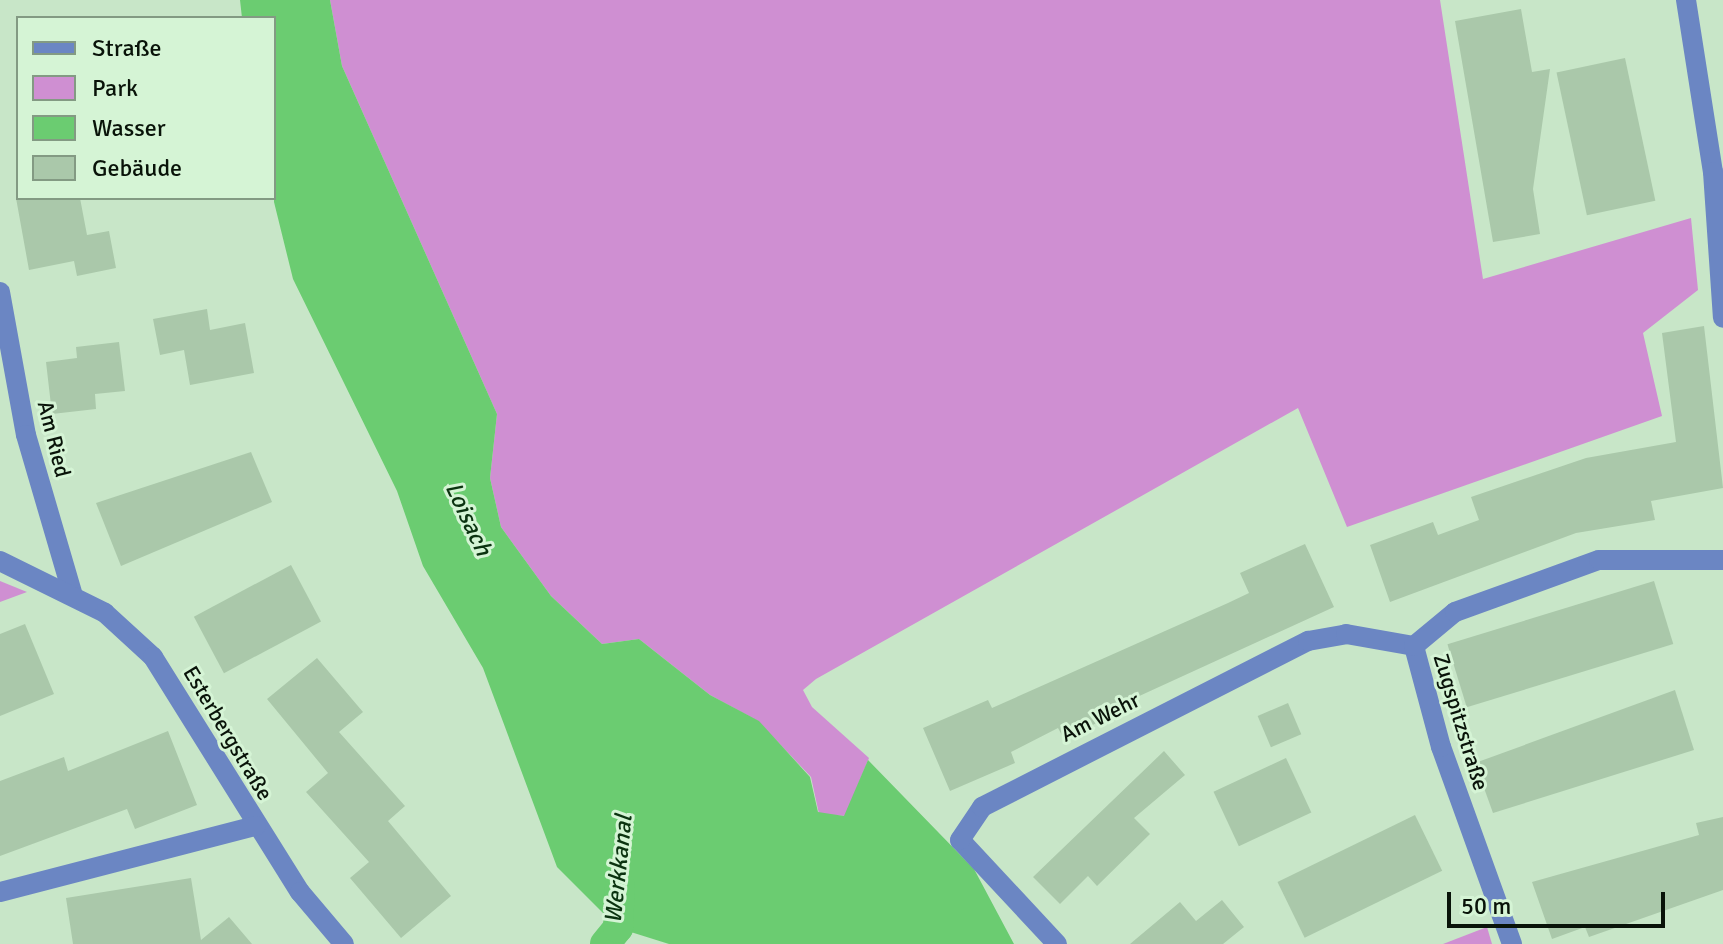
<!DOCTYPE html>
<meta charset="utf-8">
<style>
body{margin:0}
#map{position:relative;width:1723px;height:944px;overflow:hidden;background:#c8e6c8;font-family:Signika,sans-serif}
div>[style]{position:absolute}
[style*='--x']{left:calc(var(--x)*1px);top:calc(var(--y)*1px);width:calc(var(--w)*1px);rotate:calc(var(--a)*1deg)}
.green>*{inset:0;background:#cf8fd2}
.water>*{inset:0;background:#6bcc71}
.canal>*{height:30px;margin:-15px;padding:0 15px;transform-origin:15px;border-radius:15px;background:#6bcc71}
.building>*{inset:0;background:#aac8aa;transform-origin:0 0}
.street>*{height:20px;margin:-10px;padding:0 10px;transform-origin:10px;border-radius:10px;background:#6b86c3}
span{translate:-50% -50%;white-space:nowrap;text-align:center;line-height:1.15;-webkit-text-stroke:6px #d5f4d5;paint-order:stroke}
.street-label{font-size:22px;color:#091309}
.water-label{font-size:24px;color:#0b3310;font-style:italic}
.legend{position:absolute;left:16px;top:16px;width:260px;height:184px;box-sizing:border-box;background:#d5f4d5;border:2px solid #839a83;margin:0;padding:10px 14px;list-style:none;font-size:24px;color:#091309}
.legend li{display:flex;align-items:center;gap:16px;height:40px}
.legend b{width:40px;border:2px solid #839a83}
.scale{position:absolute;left:1447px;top:892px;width:218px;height:36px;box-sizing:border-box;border:4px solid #091309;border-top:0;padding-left:10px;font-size:24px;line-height:28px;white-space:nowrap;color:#091309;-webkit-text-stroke:6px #d5f4d5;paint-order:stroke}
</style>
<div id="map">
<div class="green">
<div style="clip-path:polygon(330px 0,1440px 0,1483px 279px,1691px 218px,1698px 290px,1643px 333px,1662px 416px,1347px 527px,1298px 408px,816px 679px,803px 690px,812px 707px,869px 758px,845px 816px,819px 814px,811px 777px,758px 721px,710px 695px,639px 639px,602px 644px,551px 596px,501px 527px,490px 478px,497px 414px,342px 66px)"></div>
<div style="clip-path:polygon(0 581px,27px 592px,0 602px)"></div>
<div style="clip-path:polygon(1487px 927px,1492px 944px,1443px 944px)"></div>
</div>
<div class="water">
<div style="clip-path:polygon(240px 0,330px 0,342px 66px,497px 414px,490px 478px,501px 527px,551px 596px,602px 644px,639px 639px,710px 695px,759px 721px,810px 777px,818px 812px,844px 816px,868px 760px,974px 869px,1014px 944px,669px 944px,618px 928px,557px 867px,483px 668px,423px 566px,397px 491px,293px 279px,274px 202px,274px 18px,242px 18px)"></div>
</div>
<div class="canal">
<div style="--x:605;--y:944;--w:21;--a:-51"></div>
<div style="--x:618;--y:928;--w:42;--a:-87.3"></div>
</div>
<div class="building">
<div style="clip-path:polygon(1521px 9px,1532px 72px,1550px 69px,1533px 189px,1540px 234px,1493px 242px,1455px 21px)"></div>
<div style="left:1625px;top:58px;width:146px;height:70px;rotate:78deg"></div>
<div style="clip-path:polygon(16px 198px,80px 198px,87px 235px,109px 231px,116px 268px,77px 276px,74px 261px,29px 270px)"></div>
<div style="clip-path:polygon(207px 309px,210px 330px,245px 323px,254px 373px,190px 385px,184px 350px,160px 355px,153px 319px)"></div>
<div style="clip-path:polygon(1704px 326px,1723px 488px,1651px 501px,1655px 520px,1576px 533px,1390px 602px,1370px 545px,1433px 522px,1438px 535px,1479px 520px,1471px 497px,1586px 458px,1676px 442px,1662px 333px)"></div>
<div style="clip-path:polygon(119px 342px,125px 391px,95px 394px,96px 409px,52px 414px,46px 362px,77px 358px,76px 347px)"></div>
<div style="clip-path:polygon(251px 452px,272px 502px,121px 566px,96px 503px)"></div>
<div style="clip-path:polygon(1305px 544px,1334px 607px,1124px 703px,1127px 708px,1064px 739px,1058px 728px,1011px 752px,1015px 763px,950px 791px,923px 728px,988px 700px,992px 708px,1228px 603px,1249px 593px,1240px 573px)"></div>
<div style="left:291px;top:565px;width:64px;height:110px;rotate:62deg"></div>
<div style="left:1654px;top:581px;width:66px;height:216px;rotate:73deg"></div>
<div style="clip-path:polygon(25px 624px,54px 694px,0 716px,0 634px)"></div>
<div style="clip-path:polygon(317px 658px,363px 712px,339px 732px,405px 806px,388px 821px,451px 896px,401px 938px,350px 878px,369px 862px,306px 792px,328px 773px,267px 699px)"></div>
<div style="clip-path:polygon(1675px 690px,1694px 750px,1493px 813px,1475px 763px)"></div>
<div style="left:1288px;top:703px;width:34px;height:33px;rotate:67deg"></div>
<div style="clip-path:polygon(168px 731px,197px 805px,135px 829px,127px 809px,0 856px,0 781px,64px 757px,68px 771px)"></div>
<div style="clip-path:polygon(1164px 751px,1185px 775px,1134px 818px,1150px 834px,1097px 886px,1088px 876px,1060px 904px,1033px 877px)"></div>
<div style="left:1286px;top:758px;width:60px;height:80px;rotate:65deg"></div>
<div style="left:1415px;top:815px;width:62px;height:153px;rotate:64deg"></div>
<div style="clip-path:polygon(1723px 817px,1723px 890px,1589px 937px,1585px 927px,1552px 939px,1532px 882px,1699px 835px,1696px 823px)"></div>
<div style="clip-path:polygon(191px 878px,201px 940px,229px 917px,252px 944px,73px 944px,66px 898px)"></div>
<div style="clip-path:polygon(1222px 900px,1244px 927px,1223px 944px,1130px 944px,1180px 902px,1196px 921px)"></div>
</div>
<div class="street">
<div style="--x:1686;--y:0;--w:174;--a:81.1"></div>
<div style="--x:1713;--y:172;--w:146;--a:86.1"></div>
<div style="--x:0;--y:292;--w:145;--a:79.7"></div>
<div style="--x:26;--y:435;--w:168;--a:73.7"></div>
<div style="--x:0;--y:561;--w:117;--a:26.3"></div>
<div style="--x:105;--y:613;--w:65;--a:42.5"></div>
<div style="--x:153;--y:657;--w:277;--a:58"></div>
<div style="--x:300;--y:892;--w:68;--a:49.8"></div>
<div style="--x:0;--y:892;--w:264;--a:-14.5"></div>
<div style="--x:1057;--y:944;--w:142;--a:-133"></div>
<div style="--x:960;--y:840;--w:40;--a:-56"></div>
<div style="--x:982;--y:807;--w:366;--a:-27"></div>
<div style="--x:1308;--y:641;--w:39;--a:-10"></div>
<div style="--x:1346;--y:634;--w:69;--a:10"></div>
<div style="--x:1512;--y:944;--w:209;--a:-109.8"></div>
<div style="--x:1441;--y:747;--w:105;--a:-105"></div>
<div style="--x:1414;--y:646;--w:53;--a:-39.7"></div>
<div style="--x:1455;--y:612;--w:153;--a:-19.9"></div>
<div style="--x:1599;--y:560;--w:124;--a:0"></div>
</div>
<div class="street-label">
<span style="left:54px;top:439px;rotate:76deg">Am Ried</span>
<span style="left:1100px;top:717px;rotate:-26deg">Am Wehr</span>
<span style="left:1461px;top:722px;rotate:73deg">Zugspitzstraße</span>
<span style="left:228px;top:733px;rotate:59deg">Esterbergstraße</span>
</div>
<div class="water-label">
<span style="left:468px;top:519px;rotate:65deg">Loisach</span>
<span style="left:619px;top:869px;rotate:-84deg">Werkkanal</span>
</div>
<ul class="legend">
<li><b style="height:10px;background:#6b86c3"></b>Straße</li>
<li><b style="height:22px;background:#cf8fd2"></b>Park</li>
<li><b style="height:22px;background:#6bcc71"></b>Wasser</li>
<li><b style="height:22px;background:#aac8aa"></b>Gebäude</li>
</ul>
<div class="scale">50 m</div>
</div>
